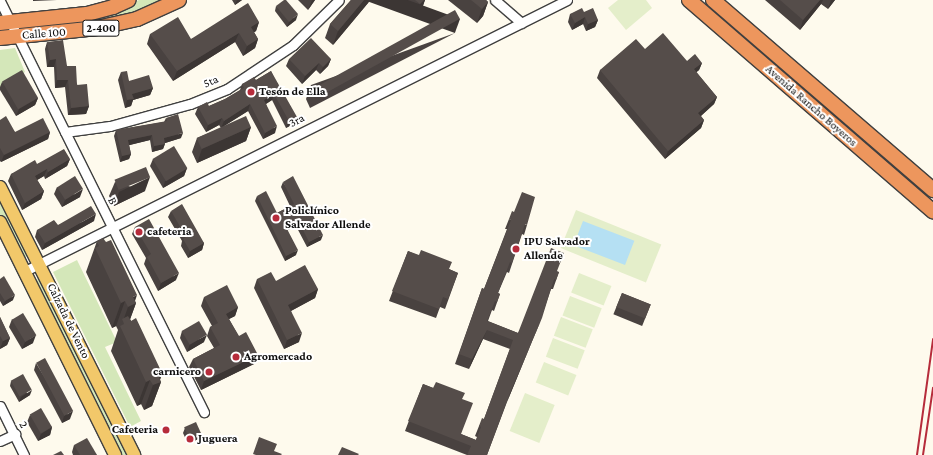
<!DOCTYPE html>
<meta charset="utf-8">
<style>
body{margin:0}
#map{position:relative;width:933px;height:455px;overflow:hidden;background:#fefaed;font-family:"Crimson Pro",serif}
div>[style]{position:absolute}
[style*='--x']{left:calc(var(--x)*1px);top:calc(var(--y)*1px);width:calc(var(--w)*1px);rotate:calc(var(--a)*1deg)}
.green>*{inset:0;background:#d4e7b9}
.pitch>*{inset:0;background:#e4eeca;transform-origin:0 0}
.water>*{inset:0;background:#b5e0f3;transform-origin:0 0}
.roads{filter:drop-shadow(1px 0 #404040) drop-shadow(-1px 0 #404040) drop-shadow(0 1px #404040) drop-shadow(0 -1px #404040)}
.minor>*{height:9px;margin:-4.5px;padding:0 4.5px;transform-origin:4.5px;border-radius:4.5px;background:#fff}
.major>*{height:12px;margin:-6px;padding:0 6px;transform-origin:6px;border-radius:6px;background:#f2c86a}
.highway>*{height:14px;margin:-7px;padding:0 7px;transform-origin:7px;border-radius:7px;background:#ed965d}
.rail>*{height:2px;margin:-1px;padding:0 1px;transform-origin:1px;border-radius:1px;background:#b62c3b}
.wall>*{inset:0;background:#494240;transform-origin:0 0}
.shaded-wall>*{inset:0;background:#3c3634;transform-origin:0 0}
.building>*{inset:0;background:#554d4a;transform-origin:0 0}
.dots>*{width:11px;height:11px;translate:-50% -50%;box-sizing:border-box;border:2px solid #fff;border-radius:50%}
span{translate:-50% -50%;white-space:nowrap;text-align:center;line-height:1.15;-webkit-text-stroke:4px #fff;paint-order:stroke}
.shield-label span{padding:1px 3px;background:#fff;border:1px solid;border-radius:3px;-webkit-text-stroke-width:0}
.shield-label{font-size:11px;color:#0d0d0d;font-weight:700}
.street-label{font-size:12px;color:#0d0d0d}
.poi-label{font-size:12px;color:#0d0d0d;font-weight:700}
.left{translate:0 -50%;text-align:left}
.right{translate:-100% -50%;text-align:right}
</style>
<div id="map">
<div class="green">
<div style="clip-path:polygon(139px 0,171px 0,136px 15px,21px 32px,18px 26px,115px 11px)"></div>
<div style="clip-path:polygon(15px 48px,25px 72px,0 87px,0 50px)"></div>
<div style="clip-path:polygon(0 195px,30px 255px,22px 259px,0 216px)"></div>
<div style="clip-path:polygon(77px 260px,117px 342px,105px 347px,141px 421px,130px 427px,53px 272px)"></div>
<div style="clip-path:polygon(39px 272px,129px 455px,120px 455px,36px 286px)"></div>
</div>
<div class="pitch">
<div style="clip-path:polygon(618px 0,646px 0,652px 8px,626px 30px,608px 8px)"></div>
<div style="left:576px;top:210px;width:92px;height:41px;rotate:22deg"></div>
<div style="left:579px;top:273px;width:35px;height:21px;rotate:22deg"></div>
<div style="left:570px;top:296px;width:34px;height:21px;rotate:21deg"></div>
<div style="left:561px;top:317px;width:34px;height:20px;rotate:21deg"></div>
<div style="left:553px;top:338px;width:34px;height:20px;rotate:21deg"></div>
<div style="left:544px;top:362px;width:35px;height:22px;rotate:22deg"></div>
<div style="left:525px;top:393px;width:32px;height:41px;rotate:22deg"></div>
</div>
<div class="water">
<div style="left:583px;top:221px;width:55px;height:26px;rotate:21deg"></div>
</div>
<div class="roads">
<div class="minor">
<div style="--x:495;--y:0;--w:35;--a:41"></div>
<div style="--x:0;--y:1;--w:459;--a:63.6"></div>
<div style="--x:65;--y:132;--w:45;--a:-7.6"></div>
<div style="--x:110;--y:126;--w:83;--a:-15.4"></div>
<div style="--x:190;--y:104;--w:40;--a:-22"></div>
<div style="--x:227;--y:89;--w:79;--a:-33.7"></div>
<div style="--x:293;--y:45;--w:64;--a:-44.4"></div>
<div style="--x:25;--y:271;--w:606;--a:-26.57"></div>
<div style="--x:0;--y:406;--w:55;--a:63.9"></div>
<div style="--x:0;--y:441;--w:17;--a:-25"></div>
</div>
<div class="major">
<div style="--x:0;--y:187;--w:300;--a:63.4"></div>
<div style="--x:0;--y:222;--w:260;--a:63.7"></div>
</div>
<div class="highway">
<div style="--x:689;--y:0;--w:323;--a:40.9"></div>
<div style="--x:713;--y:0;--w:291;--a:40.8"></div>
<div style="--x:0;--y:23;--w:87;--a:-5.9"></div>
<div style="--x:87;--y:14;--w:27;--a:-15"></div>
<div style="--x:113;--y:7;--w:17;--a:-24"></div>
<div style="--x:0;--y:38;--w:98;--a:-5.9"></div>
<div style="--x:97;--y:28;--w:41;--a:-12.7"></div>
<div style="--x:137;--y:19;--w:46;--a:-24.3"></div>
</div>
</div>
<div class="rail">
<div style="--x:917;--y:455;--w:117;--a:-82.1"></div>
<div style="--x:923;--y:455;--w:68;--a:-81.5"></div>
</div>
<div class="wall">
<div style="clip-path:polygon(232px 0,242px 0,235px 5px)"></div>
<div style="clip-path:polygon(298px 0,315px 0,308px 10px)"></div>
<div style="clip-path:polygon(351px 0,370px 0,368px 3px,333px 45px,325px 38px,330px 24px)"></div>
<div style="clip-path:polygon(394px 0,425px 0,421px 11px,415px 18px)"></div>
<div style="clip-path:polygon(448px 0,486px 0,488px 2px,483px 16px,477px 23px)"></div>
<div style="clip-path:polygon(765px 0,835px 0,828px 9px,821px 4px,800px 30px)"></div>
<div style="clip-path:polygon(276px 6px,296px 20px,287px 27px,275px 11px)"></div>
<div style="clip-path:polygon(584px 12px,598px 20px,595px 27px,586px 31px,583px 24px,572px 30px,568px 22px,570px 14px)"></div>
<div style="clip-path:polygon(259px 22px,256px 31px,254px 32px,258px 39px,255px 48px,243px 56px,235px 42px,173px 81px,147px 44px,150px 34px,191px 39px)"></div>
<div style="clip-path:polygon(455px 33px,310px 108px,306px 99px,311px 85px)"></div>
<div style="clip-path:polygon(47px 42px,67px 66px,89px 106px,86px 114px,68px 115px,65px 87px,55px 88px,54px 67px,47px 67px,45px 49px)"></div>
<div style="clip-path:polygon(645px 49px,687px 61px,702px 63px,699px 70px,696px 72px,717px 97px,714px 104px,701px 116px,704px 120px,701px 128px,665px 159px,597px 78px,600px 70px)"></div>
<div style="clip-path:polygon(289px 59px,331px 59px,328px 66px,320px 74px,316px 70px,302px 84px,286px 66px)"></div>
<div style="clip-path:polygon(271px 71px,295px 123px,286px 128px,272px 100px,266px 104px,275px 133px,263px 139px,248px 111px,224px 126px,251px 127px,246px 141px,197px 163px,192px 152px,197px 138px,221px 128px,219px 125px,206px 132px,195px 114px,198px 107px,209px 106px,225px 99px,240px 90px,242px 84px,256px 80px)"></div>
<div style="clip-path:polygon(121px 72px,129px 81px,153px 88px,150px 95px,133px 100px,131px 106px,125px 108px,118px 80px)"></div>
<div style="clip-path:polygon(2px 82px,38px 98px,35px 105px,16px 116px,0 90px,0 87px)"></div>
<div style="clip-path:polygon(166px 118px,181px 138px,165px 143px,163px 149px,152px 152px,150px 140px,129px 145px,131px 154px,129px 159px,120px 162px,114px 136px,116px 130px,164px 122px)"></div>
<div style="clip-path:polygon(0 120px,15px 132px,50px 132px,48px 139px,1px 162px,0 161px)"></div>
<div style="clip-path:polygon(70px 159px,67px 166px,45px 179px,44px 176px,37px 180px,44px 191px,41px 199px,22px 210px,8px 181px,11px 174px,37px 164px)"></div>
<div style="clip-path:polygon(153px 159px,187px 168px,184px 176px,163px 188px,150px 166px)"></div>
<div style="clip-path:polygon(115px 182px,145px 191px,114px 206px,109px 196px)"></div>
<div style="clip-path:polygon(283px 182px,321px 240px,307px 247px,296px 226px,287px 230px,296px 255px,285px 261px,255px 201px,257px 196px,277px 213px,290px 206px,281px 187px)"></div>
<div style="clip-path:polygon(57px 187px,80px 197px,62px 207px,54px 194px)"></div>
<div style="clip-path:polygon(171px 211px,204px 243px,202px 250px,188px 258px,181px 246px,182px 241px,168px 217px)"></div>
<div style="clip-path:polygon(509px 219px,527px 225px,524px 235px,522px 234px,509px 273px,507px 272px,498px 293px,500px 294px,494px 311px,492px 310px,488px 321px,518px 333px,558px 272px,559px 272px,553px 289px,551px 289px,538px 327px,507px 402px,487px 455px,467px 455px,405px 431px,423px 384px,462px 399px,461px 434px,476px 440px,477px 437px,475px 436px,479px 426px,484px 419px,510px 349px,483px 339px,469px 369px,455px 364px,482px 288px,484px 289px,507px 229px,505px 229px)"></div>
<div style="clip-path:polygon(94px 221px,42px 250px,35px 237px,37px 230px,58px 225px)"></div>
<div style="clip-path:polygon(135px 227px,176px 280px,158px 291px,144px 264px,146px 258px,132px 234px)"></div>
<div style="clip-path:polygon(97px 241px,135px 301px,136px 303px,130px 319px,162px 373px,160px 380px,161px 382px,152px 406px,144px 410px,141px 404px,137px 406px,111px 351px,118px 330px,116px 326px,112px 328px,86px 272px)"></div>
<div style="clip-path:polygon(408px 251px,458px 273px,445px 309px,440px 307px,436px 318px,389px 301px)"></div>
<div style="clip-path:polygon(0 279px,13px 300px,3px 306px,0 301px)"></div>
<div style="clip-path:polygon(257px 279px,276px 281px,318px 289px,315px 298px,291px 311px,299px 342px,284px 349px,254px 288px)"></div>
<div style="left:622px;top:293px;width:31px;height:23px;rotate:22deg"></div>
<div style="clip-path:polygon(204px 297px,238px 307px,235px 316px,229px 319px,254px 364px,201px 390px,189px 367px,193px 359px,214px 348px,207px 336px,210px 327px,212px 326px,201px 306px)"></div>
<div style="clip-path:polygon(0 317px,10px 338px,7px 345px,0 349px)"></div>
<div style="clip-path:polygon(12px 319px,33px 343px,22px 349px,9px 327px)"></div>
<div style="clip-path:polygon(182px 331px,204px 342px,187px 352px,180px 338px)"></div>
<div style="clip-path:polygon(36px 363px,70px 419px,62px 423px,34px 370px)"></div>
<div style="clip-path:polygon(11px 381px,30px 395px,19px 402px,10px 386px)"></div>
<div style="clip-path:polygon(30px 415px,52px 427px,50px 435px,38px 441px,27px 422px)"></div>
<div style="clip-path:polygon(185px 428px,201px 433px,200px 438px,188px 444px,183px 433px)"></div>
<div style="clip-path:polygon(74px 445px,97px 455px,73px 455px,72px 452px)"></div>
</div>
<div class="shaded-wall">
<div style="clip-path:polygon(33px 0,57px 0,33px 1px)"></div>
<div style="clip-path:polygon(237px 0,242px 0,235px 5px)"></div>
<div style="clip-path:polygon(312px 0,315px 0,308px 10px)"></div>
<div style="clip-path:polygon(364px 0,370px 0,368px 3px,333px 45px,338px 31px)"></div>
<div style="clip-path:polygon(424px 0,425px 0,421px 11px,415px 18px,420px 4px)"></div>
<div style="clip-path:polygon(820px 0,823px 0,821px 4px,800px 30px,803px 20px)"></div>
<div style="clip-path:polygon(831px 0,835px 0,828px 9px)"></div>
<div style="clip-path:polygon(488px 2px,483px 16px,477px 23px,482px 9px)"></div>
<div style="clip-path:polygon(298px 14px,296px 20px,287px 27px,289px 22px)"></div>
<div style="clip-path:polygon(585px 17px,583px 24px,572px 30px,575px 23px)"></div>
<div style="left:460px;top:19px;width:15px;height:163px;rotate:110deg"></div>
<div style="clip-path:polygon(598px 20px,595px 27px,586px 31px,588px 24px)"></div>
<div style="clip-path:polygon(259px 22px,256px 31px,247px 37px,251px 27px)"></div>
<div style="clip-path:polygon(239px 33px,235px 42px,173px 81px,177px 71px)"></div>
<div style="clip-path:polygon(258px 39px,255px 48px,243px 56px,247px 46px)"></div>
<div style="clip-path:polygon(56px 59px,54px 67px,47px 67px,50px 60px)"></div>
<div style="clip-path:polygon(331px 59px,328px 66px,320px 74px,323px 67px)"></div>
<div style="clip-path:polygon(319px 63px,316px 70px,302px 84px,305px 76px)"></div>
<div style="clip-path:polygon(702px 63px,699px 70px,691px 77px,694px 69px)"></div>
<div style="clip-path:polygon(57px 80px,68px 80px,65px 87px,55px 88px)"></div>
<div style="clip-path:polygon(153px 88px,150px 95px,133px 100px,131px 106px,125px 108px,127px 100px,132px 94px)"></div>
<div style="clip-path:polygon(274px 94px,272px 100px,261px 107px,264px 100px)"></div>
<div style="clip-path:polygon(717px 97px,714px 104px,695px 121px,698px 113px)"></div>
<div style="clip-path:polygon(38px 98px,35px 105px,16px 116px,19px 109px)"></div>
<div style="clip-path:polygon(250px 104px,248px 111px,221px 128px,224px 121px)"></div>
<div style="clip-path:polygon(89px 106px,86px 114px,68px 115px,71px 108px)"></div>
<div style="clip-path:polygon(297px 117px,295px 123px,286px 128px,289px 121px)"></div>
<div style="clip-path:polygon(222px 118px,219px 125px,206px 132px,208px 125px)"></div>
<div style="clip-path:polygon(704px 120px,701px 128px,665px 159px,668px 151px)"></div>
<div style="clip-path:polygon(277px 126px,275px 133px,263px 139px,265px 133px)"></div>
<div style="clip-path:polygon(251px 127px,246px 141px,197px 163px,202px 149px)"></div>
<div style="clip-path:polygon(50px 132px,48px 139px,1px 162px,4px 155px)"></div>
<div style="clip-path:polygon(183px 133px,181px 138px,162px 144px,164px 138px)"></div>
<div style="clip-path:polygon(152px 135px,150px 140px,126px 146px,128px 140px)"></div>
<div style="clip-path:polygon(165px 144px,163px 149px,152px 152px,154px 146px)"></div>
<div style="clip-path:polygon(131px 154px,129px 159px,120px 162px,122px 156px)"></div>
<div style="clip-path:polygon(70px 159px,67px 166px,45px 179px,48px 172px)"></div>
<div style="clip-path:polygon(187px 168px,184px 176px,163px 188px,165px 181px)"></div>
<div style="clip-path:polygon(47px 169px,44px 176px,32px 183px,35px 176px)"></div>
<div style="clip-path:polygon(150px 177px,145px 191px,114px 206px,119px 192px)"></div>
<div style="clip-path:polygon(83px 189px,80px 197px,62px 207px,65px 200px)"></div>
<div style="clip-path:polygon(44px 191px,41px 199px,22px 210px,25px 203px)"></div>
<div style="clip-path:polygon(96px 214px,94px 221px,42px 250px,45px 243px)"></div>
<div style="clip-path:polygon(298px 220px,296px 226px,284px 232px,286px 227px)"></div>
<div style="clip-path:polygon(323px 235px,321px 240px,307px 247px,309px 242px)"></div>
<div style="clip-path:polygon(204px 243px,202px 250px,188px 258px,190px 251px)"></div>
<div style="clip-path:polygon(298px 250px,296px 255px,285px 261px,286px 256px)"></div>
<div style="clip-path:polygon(179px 273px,176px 280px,158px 291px,161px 283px)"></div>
<div style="clip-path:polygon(318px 289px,315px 298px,285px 314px,288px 305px)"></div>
<div style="clip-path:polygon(15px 295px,13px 300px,3px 306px,5px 301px)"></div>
<div style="clip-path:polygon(137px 295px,134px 304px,136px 303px,127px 328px,123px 321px,128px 307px,133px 297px)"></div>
<div style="clip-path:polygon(125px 301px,116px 326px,112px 328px,121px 303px)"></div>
<div style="clip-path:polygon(238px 307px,235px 316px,223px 322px,226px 314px)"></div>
<div style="clip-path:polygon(542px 318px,538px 327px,507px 402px,510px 393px)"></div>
<div style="clip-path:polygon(487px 330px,483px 339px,469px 369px,472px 359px)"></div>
<div style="clip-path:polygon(302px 333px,299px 342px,284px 349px,287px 340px)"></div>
<div style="clip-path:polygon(36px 335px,33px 343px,22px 349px,25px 342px)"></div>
<div style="clip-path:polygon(207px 335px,204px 342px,187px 352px,190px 344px)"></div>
<div style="clip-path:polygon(10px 338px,7px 345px,0 349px,3px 341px)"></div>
<div style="clip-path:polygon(258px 355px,254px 364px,201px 390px,204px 381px)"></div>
<div style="clip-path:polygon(162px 373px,159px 383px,161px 382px,152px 406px,144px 410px,153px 385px,158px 375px)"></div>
<div style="clip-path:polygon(150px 380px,141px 404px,137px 406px,146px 382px)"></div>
<div style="clip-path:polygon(32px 390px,30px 395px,19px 402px,21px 397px)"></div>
<div style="clip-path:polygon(73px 411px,70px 419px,62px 423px,64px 416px)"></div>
<div style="clip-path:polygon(52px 427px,50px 435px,38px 441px,41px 434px)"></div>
<div style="clip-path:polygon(201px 433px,200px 438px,188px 444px,190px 439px)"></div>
</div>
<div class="building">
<div style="clip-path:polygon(284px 0,286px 0,298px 14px,289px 22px,276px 6px)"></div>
<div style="clip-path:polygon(351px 0,364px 0,338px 31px,330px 24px)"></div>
<div style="clip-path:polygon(415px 0,424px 0,420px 4px)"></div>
<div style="clip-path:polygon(471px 0,486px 0,488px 2px,482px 9px)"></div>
<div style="clip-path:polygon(780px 0,820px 0,803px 20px)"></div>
<div style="clip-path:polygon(248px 3px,259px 22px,251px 27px,258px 39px,247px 46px,239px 33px,177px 71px,150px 34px,178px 17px,191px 39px)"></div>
<div style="clip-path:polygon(582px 8px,584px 12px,593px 8px,598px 20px,588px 24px,585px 17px,575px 23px,570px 14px)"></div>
<div style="left:455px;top:10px;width:10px;height:162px;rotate:61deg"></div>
<div style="clip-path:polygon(663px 33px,687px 61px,695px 54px,702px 63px,694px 69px,717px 97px,698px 113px,704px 120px,668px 151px,600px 70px,636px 39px,645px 49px)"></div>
<div style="clip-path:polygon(311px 38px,331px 59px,323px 67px,319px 63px,305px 76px,289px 59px)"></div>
<div style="clip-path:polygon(63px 40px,67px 66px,76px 66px,77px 85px,87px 84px,89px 106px,71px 108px,68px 80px,57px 80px,56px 59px,50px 60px,47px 42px)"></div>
<div style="left:22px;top:70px;width:32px;height:23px;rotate:60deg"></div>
<div style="clip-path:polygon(127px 71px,129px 81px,149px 75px,153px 88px,132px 94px,134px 99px,127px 100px,121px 72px)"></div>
<div style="clip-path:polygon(271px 71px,297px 117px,289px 121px,274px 94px,264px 100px,277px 126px,265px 133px,250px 104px,224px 121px,222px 118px,208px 125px,198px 107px,207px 102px,209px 106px,225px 99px,244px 88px,242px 84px,254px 77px,256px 80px)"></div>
<div style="clip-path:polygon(178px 114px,183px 133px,164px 138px,165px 144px,154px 146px,152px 135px,128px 140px,131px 154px,122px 156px,116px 130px,167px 121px,166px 118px)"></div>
<div style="clip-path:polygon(6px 116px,15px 132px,43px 118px,50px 132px,4px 155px,0 148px,0 120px)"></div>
<div style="left:246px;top:116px;width:12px;height:54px;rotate:66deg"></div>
<div style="left:174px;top:146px;width:26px;height:25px;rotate:59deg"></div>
<div style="clip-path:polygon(64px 149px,70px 159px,48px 172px,47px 169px,35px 176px,44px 191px,25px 203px,11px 174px,35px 160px,37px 164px)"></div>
<div style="left:146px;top:167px;width:11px;height:34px;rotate:68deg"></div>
<div style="left:75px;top:176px;width:15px;height:21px;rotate:58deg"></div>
<div style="clip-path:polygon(293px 176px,323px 235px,309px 242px,298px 220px,286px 227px,298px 250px,286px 256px,257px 196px,266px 191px,277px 213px,294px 204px,283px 182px)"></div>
<div style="clip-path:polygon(522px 192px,535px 197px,527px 225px,525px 224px,512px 263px,510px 262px,498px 293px,500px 294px,497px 302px,495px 301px,487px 321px,518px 333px,551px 248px,564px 253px,557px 271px,559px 272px,556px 280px,554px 279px,542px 318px,510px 393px,487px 455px,467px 455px,471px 446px,408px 421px,423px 384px,433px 388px,436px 382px,465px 393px,462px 399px,473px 403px,461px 434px,476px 440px,481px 427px,479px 426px,482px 418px,484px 419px,513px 340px,487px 330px,472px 359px,459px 354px,482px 288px,484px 289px,511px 220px,509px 219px,512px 211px,514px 212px)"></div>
<div style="clip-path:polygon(182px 204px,204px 243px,190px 251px,183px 239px,186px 237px,171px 211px)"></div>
<div style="clip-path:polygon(91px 206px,96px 214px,45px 243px,37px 230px,54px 220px,58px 225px)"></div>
<div style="clip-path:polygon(149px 219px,179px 273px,161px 283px,147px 257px,151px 254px,135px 227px)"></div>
<div style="clip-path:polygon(103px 238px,106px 242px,111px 240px,137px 295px,133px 297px,136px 303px,128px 307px,125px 301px,121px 303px,95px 248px,99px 246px,97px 241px)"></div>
<div style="clip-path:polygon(421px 250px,452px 262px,449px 269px,458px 273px,448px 299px,443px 297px,439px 309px,392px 291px,408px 251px,419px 255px)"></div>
<div style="clip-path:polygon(305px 265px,318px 289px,288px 305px,302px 333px,287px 340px,257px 279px,271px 272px,276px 281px)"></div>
<div style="clip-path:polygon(4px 276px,15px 295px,5px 301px,0 293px,0 279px)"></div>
<div style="clip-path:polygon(227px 285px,238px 307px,226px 314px,239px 336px,246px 332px,258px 355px,204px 381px,193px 359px,220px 345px,210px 327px,218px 323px,204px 297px)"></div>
<div style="left:622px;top:293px;width:31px;height:15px;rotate:22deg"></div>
<div style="left:23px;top:313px;width:26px;height:13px;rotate:59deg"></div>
<div style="clip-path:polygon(128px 316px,131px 321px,136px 318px,162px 373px,158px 375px,161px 382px,153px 385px,150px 380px,146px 382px,120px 326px,124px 324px,122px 319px)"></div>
<div style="clip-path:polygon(0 317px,10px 338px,3px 341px,0 336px)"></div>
<div style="left:199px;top:321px;width:16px;height:20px;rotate:60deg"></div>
<div style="left:45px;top:358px;width:60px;height:10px;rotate:62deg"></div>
<div style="left:23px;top:374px;width:18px;height:14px;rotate:61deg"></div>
<div style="left:41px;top:408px;width:22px;height:13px;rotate:60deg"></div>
<div style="left:196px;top:422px;width:12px;height:13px;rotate:66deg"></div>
<div style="clip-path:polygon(259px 437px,277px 444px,274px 451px,282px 454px,281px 455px,256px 455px,253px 454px)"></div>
<div style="clip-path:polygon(87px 438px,97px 455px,80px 455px,74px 445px)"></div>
<div style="clip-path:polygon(342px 447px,359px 454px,358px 455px,338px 455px)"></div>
<div style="clip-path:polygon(61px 451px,64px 455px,53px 455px)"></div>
</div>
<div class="dots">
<div style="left:251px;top:92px;background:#b62c3b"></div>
<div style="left:276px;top:218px;background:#b62c3b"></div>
<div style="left:139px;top:232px;background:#b62c3b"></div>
<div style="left:516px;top:249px;background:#b62c3b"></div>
<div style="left:236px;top:357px;background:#b62c3b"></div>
<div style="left:209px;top:372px;background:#b62c3b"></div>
<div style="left:166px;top:430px;background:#b62c3b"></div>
<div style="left:190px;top:439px;background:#b62c3b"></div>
</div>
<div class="shield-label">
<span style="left:101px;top:28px">2-400</span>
</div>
<div class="street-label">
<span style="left:44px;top:34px;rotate:-4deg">Calle 100</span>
<span style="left:211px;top:82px;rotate:-23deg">5ta</span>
<span style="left:811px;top:106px;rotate:41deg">Avenida Rancho Boyeros</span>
<span style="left:297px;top:121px;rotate:-27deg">3ra</span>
<span style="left:112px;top:201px;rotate:64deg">B</span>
<span style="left:68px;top:321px;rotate:64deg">Calzada de Vento</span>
<span style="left:23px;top:425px;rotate:63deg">2</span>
</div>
<div class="poi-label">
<span class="left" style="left:259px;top:92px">Tesón de Ella</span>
<span class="left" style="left:285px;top:218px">Policlínico<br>Salvador Allende</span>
<span class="left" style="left:147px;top:232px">cafeteria</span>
<span class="left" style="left:524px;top:249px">IPU Salvador<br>Allende</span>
<span class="left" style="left:244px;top:357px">Agromercado</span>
<span class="right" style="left:201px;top:372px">carnicero</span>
<span class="right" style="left:158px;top:430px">Cafeteria</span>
<span class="left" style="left:198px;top:439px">Juguera</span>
</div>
</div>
